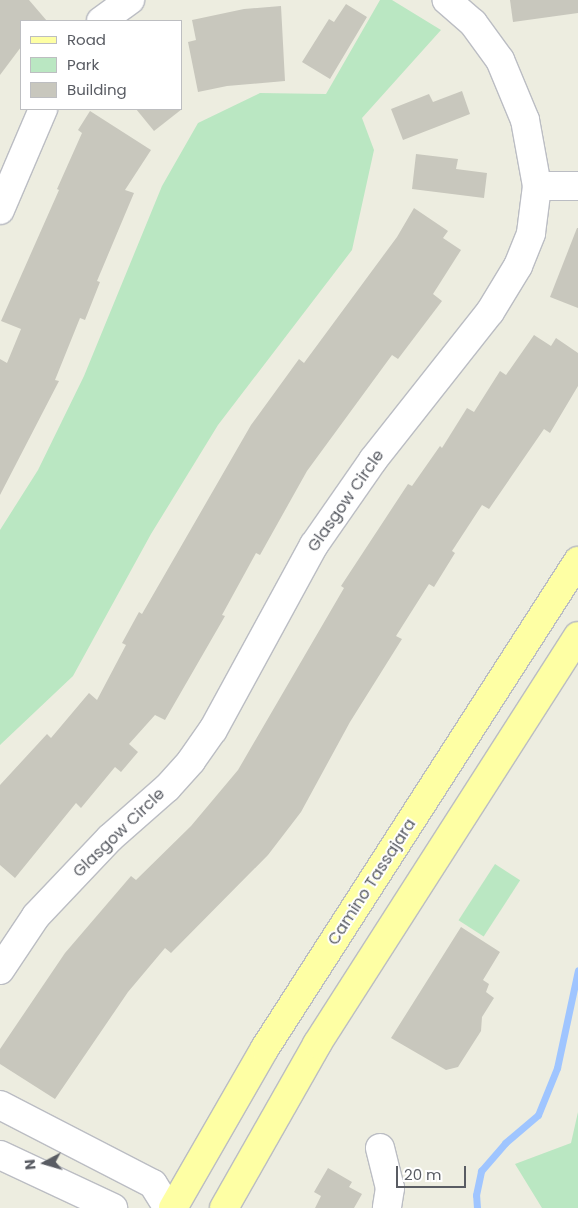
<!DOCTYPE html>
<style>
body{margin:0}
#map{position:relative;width:578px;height:1208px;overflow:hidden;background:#edede0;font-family:Poppins,sans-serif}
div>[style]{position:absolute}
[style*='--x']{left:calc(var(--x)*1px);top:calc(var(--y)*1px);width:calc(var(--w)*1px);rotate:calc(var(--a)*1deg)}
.green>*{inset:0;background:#bae7c2;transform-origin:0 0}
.stream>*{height:7px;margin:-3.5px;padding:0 3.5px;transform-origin:3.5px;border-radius:3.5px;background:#9fc5ff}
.building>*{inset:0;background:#c8c7bd}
.roads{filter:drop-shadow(1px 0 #bbbdc3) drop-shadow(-1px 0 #bbbdc3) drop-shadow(0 1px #bbbdc3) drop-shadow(0 -1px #bbbdc3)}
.minor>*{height:28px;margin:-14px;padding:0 14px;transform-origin:14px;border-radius:14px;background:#fff}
.major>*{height:28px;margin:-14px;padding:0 14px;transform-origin:14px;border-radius:14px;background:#feffa4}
span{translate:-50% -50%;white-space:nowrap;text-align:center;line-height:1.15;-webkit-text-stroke:4px #fff;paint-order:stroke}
.street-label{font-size:16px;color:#595c63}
.legend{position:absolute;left:20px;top:20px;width:162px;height:90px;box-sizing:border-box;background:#fff;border:1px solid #bdbec1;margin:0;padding:6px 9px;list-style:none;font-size:15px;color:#595c63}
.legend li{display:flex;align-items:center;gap:10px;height:25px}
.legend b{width:25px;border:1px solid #bdbec1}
.north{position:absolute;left:20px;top:1138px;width:50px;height:50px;-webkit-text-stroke:4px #fff;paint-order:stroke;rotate:264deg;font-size:14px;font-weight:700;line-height:20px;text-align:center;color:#595c63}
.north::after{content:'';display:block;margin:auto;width:18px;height:22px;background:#595c63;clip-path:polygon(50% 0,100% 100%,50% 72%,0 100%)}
.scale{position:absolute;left:396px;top:1166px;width:70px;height:22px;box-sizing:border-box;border:2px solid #595c63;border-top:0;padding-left:6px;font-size:15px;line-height:18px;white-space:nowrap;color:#595c63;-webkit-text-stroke:4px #fff;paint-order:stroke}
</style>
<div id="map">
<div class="green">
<div style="clip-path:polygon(380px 0,392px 0,441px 30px,362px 118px,374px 150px,352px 250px,218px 425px,151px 534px,73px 676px,0 745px,0 530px,38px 470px,84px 376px,162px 186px,198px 123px,260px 93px,326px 94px)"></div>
<div style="left:495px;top:864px;width:30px;height:67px;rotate:33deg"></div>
<div style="clip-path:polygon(578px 1112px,578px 1208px,542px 1208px,515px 1164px,571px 1143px)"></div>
</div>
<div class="stream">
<div style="--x:477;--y:1208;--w:13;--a:-94"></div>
<div style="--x:476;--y:1195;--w:25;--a:-78"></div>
<div style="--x:481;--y:1171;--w:37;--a:-49"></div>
<div style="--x:505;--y:1143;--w:43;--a:-40.3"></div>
<div style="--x:538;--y:1115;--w:51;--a:-68"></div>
<div style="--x:557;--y:1068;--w:100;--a:-77.9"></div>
</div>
<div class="building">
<div style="clip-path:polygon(0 0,29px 0,47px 21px,21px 21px,21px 47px,0 75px)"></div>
<div style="clip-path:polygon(510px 0,578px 0,578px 13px,513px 22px)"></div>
<div style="clip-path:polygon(346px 4px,367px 17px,330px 79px,302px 62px,329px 19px,334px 22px)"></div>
<div style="clip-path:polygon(281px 6px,285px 81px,227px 86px,198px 92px,188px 42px,196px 40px,192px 20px,244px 9px)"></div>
<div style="clip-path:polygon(462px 91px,470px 114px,403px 140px,391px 109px,429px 94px,433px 102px)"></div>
<div style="clip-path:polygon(136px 109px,182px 109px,154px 131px)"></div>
<div style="clip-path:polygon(90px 111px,151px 150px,125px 190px,134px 193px,97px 281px,100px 282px,85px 320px,80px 318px,55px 380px,59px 381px,0 495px,0 359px,7px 363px,21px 329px,1px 321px,59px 190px,57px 189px,82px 133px,78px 130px)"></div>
<div style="clip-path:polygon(416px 154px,458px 159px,456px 169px,487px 173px,484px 198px,412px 189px)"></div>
<div style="clip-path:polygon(414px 208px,448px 231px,443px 238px,461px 250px,433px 294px,442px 301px,398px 359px,392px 355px,307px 471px,260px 555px,256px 553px,222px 615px,225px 616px,165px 720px,155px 715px,129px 744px,138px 752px,121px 772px,115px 767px,81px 808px,76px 803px,15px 878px,0 865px,0 785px,47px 734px,51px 738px,89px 693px,97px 700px,126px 645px,122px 643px,139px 612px,142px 614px,251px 425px,299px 359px,304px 363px,397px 237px)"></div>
<div style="clip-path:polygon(577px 228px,578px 228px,578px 308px,550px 297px)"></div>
<div style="clip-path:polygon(534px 335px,551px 346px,556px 338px,578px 353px,578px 386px,550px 433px,544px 429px,489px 509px,482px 505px,452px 551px,455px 553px,434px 587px,429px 584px,396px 636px,402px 639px,350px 722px,301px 812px,268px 855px,171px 953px,165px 948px,128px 992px,55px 1099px,0 1064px,0 1049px,65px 953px,131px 876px,136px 880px,191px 826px,238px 770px,344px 588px,341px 586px,408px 484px,412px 486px,440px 446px,442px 448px,467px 408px,474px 412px,500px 371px,506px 375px)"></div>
<div style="clip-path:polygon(461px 927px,500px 952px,483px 980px,489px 984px,486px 992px,494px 998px,482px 1017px,481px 1031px,458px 1067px,446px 1070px,391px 1038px)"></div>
<div style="clip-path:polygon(328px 1168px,352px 1182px,349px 1187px,362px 1194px,354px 1208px,315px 1208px,321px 1196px,314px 1192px)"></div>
</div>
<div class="roads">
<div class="minor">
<div style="--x:101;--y:21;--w:36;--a:-36"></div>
<div style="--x:537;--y:186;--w:41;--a:0"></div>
<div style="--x:0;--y:210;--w:110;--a:-66.9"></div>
<div style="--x:0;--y:970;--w:65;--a:-56.3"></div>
<div style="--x:36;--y:916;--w:108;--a:-46.5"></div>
<div style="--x:110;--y:838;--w:76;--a:-41.3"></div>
<div style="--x:167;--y:788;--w:36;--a:-48"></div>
<div style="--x:191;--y:761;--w:38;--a:-55"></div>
<div style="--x:213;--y:730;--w:211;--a:-61.4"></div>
<div style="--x:314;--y:545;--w:103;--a:-55.2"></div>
<div style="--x:373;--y:460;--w:189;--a:-51.7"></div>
<div style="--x:490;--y:312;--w:54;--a:-58.7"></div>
<div style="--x:518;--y:266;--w:35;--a:-68"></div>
<div style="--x:531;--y:233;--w:47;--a:-82.7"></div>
<div style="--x:537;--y:186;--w:67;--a:-100.3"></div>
<div style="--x:525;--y:120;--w:65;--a:-112.6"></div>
<div style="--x:500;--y:60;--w:46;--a:-126.1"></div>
<div style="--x:473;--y:23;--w:35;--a:-139"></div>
<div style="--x:0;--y:1105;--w:172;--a:27.3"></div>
<div style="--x:153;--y:1184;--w:28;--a:58"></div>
<div style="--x:380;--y:1148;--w:41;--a:76"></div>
<div style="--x:390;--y:1188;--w:20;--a:99"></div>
<div style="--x:0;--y:1155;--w:125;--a:25.1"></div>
</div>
<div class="major">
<div style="--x:173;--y:1208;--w:185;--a:-60.1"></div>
<div style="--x:265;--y:1048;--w:579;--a:-57.27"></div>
<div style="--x:224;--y:1208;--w:189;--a:-60.4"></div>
<div style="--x:317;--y:1044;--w:484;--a:-57.4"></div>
</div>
</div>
<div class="street-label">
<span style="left:346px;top:501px;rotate:-55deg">Glasgow Circle</span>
<span style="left:119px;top:833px;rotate:-44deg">Glasgow Circle</span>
<span style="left:372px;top:882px;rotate:-57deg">Camino Tassajara</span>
</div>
<ul class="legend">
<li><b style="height:6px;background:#feffa4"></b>Road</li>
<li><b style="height:14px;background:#bae7c2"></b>Park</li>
<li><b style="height:14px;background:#c8c7bd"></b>Building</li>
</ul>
<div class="north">N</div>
<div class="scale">20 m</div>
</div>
